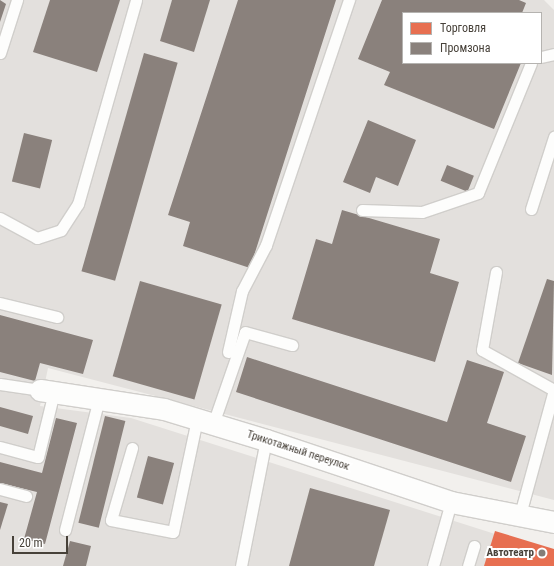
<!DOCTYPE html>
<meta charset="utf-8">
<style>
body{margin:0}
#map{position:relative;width:554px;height:566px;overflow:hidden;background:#f2f0ed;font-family:"Roboto Condensed",sans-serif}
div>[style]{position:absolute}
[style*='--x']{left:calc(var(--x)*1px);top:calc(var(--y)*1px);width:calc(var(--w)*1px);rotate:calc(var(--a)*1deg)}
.industrial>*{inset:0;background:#e3e0dd}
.shops>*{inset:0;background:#e76f51}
.industry>*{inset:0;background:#8a817c;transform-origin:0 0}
.roads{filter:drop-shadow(1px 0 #d0cecb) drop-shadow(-1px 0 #d0cecb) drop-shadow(0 1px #d0cecb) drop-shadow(0 -1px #d0cecb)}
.service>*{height:11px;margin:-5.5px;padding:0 5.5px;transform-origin:5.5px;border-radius:5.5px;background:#fdfdfc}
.minor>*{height:21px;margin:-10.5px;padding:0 10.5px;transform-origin:10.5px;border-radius:10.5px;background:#fdfdfc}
.dots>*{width:11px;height:11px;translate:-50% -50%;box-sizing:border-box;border:2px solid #fff;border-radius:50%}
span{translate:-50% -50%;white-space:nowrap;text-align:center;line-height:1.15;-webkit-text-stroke:4px #fff;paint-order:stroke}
.street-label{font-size:11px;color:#474139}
.poi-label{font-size:11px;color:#474139;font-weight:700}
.right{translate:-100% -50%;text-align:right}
.legend{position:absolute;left:402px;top:12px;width:140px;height:52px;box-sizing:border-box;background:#fff;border:1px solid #b5b3b0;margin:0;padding:5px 7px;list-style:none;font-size:12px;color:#474139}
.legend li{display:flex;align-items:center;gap:8px;height:20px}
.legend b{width:20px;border:1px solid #b5b3b0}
.scale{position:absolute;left:12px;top:536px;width:56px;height:18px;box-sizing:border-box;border:2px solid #474139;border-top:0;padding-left:5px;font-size:12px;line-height:14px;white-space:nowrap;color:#474139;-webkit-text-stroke:3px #fff;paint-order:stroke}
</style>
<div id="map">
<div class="industrial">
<div style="clip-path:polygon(evenodd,0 0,544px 0,554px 10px,554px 500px,48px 368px,40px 406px,131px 418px,542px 549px,554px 566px,0 566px,0 0,403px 13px,541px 13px,541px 63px,403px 63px,403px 13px)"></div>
</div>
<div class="shops">
<div style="clip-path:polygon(495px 531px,554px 549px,554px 566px,484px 566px)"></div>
</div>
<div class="industry">
<div style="clip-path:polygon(0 0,6px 4px,0 22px)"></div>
<div style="clip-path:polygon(50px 0,120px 0,97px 72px,33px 52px)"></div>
<div style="clip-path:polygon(172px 0,210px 0,194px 52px,160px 41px)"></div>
<div style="clip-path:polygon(238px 0,336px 0,250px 268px,183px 246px,190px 222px,168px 215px)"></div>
<div style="clip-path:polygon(382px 0,519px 0,526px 3px,522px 13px,403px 13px,403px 63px,521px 63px,494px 129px,384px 85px,390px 72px,358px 59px)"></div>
<div style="left:144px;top:53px;width:35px;height:227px;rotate:16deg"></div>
<div style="clip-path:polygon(368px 120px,416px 140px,398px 186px,376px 177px,370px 193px,343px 182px)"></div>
<div style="left:24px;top:133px;width:29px;height:50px;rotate:14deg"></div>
<div style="left:447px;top:165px;width:29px;height:17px;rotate:22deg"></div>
<div style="clip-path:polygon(342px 210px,440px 239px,430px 273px,459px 282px,435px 362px,292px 319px,316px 239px,332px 244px)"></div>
<div style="clip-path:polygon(547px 279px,554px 281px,552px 375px,518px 363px)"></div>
<div style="left:140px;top:281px;width:85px;height:99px;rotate:16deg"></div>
<div style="clip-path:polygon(0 315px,93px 340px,83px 374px,40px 363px,35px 381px,0 372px)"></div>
<div style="clip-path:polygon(247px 357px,447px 422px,467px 360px,504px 372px,487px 423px,526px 436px,511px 482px,236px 392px)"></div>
<div style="clip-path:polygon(0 407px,33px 416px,28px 434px,0 426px)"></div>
<div style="left:105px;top:416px;width:21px;height:110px;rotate:14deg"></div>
<div style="clip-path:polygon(56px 418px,77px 423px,45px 544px,24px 539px,37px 492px,0 483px,0 462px,42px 473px)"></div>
<div style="left:148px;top:456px;width:27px;height:43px;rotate:15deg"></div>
<div style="clip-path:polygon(310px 488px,390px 510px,374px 566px,289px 566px)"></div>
<div style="clip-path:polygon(0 502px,8px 504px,0 530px)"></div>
<div style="clip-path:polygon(70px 541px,91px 546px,86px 566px,63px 566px)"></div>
</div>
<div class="roads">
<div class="service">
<div style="--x:0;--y:53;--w:56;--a:-72.2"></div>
<div style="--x:541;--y:57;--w:13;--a:-13"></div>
<div style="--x:531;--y:209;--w:76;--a:-72.3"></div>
<div style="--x:362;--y:210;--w:60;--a:1.9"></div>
<div style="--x:422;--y:212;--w:59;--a:-18.7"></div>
<div style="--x:478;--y:193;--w:140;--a:-67.8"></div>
<div style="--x:0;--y:218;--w:42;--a:28.4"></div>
<div style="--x:37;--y:238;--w:25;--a:-18"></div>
<div style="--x:61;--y:230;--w:31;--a:-57"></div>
<div style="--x:78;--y:204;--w:212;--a:-74.1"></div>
<div style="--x:496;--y:272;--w:79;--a:100.2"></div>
<div style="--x:482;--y:350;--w:82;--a:29.1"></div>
<div style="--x:554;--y:390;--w:129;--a:105.3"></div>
<div style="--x:0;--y:303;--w:59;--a:13.8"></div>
<div style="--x:228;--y:352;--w:63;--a:-77.1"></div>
<div style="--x:242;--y:291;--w:52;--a:-62.4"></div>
<div style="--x:266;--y:245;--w:259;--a:-71.3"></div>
<div style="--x:0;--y:384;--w:40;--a:8.5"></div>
<div style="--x:213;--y:424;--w:97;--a:-70.8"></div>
<div style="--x:245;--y:332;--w:49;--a:15.5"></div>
<div style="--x:0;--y:447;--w:39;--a:15"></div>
<div style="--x:38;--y:457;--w:67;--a:-76.2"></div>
<div style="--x:132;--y:448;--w:75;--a:106.3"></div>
<div style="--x:111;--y:520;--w:63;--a:11"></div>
<div style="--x:173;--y:532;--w:116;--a:-78"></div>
<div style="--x:0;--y:489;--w:27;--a:15"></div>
<div style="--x:65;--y:530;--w:135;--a:-75.5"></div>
<div style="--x:241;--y:566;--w:128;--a:-78.8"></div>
<div style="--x:433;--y:566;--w:66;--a:-74.3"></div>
<div style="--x:468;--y:566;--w:21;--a:-73"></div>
</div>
<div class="minor">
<div style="--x:40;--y:390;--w:125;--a:8.7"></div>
<div style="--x:164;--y:409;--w:107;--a:16.9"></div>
<div style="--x:266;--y:440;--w:195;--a:18.5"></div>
<div style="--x:451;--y:502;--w:105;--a:11"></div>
</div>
</div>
<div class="dots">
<div style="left:542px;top:553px;background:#837e78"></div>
</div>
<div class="street-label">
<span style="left:298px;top:451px;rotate:18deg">Трикотажный переулок</span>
</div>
<div class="poi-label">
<span class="right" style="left:534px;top:553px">Автотеатр</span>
</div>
<ul class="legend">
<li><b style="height:11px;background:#e76f51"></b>Торговля</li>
<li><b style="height:11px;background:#8a817c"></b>Промзона</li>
</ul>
<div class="scale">20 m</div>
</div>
